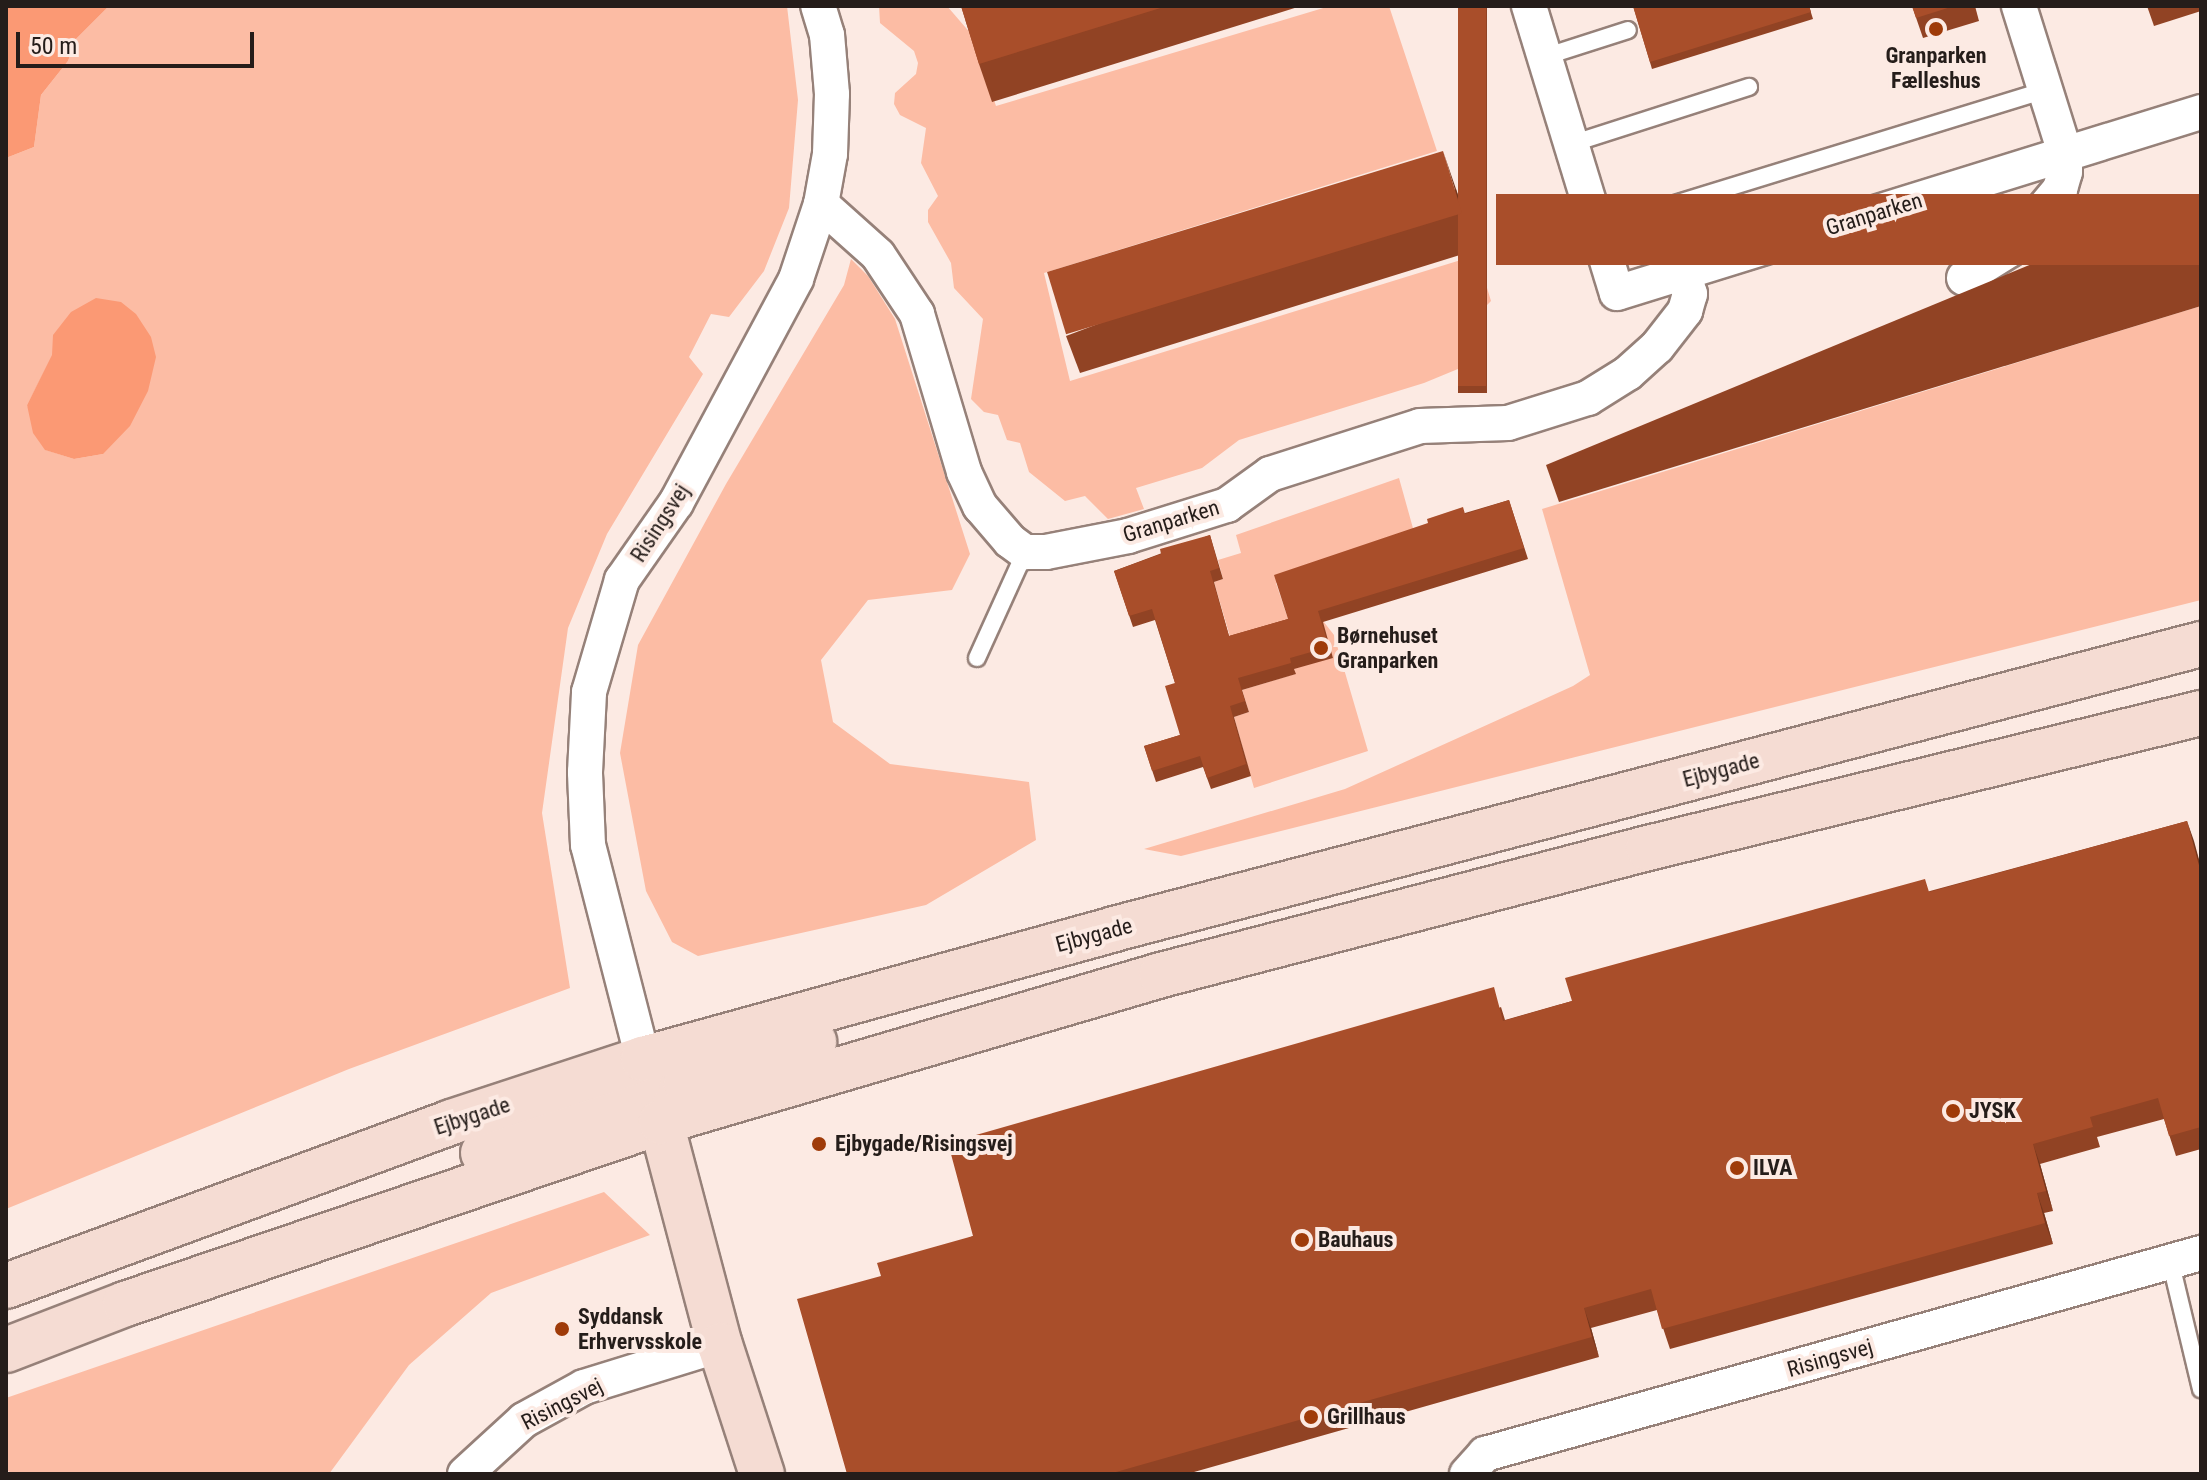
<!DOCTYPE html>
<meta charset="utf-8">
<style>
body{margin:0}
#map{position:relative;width:2207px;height:1480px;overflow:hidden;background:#fceae3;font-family:"Roboto Condensed",sans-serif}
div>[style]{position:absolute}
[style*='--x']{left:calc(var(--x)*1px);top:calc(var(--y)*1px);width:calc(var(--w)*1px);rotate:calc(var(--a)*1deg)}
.green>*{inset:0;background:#fcbca4}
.water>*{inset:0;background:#fb9974}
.roads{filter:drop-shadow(2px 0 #968179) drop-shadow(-2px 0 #968179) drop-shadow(0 2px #968179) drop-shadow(0 -2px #968179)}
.lane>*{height:16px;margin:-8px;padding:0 8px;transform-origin:8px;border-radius:8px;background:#fff}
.street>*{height:34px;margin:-17px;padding:0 17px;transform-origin:17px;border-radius:17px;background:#fff}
.secondary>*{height:44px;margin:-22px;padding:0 22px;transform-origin:22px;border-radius:22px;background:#f5dcd3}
.wall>*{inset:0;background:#914324;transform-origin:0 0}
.shaded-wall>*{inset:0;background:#76371d}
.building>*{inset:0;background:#a94e2a;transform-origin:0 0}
.dots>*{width:22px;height:22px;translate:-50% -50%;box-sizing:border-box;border:4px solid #fceae3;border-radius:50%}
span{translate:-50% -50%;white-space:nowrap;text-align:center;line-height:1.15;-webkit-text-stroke:8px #fceae3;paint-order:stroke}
.poi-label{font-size:22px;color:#251d1a;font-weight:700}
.left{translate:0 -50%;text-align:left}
.street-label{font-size:22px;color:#251d1a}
.frame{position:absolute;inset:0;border:8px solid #251d1a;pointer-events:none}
.scale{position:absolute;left:16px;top:32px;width:238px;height:36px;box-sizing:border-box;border:4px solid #251d1a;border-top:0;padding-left:10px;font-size:24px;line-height:28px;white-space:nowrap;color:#251d1a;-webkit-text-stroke:6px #fceae3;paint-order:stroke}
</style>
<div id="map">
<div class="green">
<div style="clip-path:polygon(evenodd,109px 6px,787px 6px,798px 100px,789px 208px,764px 271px,729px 317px,711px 314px,689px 357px,703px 374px,607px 534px,568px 628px,542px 813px,570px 988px,349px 1069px,6px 1209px,6px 158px,34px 147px,41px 95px,68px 61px,76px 39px,109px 6px,53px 355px,103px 454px,74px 459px,46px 450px,27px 405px,53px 355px)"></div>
<div style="clip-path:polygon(879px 6px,947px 6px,972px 35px,996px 106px,1330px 6px,1389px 6px,1437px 151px,1044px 273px,1070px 381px,1477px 255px,1491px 301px,1479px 313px,1470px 364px,1424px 383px,1239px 440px,1202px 468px,1136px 488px,1144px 509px,1108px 519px,1085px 496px,1065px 501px,1029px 472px,1020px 443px,1007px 440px,998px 415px,984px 412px,971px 399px,983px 319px,954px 288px,951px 263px,928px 222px,928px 210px,938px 196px,921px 163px,926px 128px,900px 115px,894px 104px,895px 93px,916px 74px,918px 63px,914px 51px,880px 23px)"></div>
<div style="clip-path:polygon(851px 259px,868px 276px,895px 319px,970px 554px,952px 590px,868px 600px,821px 660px,833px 722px,890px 764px,1029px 782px,1036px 840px,926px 905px,698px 956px,672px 942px,646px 891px,620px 753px,638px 645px,726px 484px,844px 285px)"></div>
<div style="clip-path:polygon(2201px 306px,2201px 600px,1181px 856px,1144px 849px,1345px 789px,1573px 686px,1590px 675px,1542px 509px)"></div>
<div style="clip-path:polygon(1399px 478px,1416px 539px,1276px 583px,1290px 625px,1320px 617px,1334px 635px,1368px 751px,1254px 788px,1234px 717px,1249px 712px,1242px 690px,1295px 674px,1293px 664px,1333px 658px,1326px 637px,1233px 647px,1214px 582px,1223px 579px,1218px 560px,1241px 553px,1236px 535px)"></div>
<div style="clip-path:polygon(604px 1192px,650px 1235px,491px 1293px,409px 1365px,329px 1474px,14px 1474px,6px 1470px,6px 1398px)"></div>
</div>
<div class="water">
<div style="clip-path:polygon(6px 6px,109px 6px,76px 39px,68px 61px,41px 95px,34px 147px,6px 158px)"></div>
<div style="clip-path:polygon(96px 298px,121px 302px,136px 314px,151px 337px,156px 357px,148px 391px,130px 426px,103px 454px,74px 459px,45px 450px,33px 433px,27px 405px,52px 355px,53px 335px,71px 312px)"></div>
</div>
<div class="roads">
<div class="lane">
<div style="--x:1544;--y:57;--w:88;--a:-17.8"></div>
<div style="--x:1571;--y:144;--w:187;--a:-17.8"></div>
<div style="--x:1597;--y:228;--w:469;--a:-17.1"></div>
<div style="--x:977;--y:658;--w:116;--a:-65.6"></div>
<div style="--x:2170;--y:1260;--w:133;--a:76.5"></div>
</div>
<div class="street">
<div style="--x:1529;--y:6;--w:300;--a:73"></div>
<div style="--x:1617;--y:293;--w:611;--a:-17.22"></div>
<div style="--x:821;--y:204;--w:76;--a:41.8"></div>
<div style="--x:878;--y:255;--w:71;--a:56.5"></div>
<div style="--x:917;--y:314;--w:165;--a:73.4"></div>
<div style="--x:964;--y:472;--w:38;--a:65"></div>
<div style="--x:980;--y:506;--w:46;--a:49.4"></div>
<div style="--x:1010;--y:541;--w:19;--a:36"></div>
<div style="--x:1025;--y:552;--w:21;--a:0"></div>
<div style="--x:1046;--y:552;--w:84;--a:-11"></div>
<div style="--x:1128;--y:536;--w:104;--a:-17.4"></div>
<div style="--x:1227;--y:505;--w:53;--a:-35.8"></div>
<div style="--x:1270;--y:474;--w:157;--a:-17.7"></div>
<div style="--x:1420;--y:426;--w:88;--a:-2"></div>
<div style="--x:1508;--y:423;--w:84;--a:-17.4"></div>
<div style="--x:1588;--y:398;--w:47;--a:-32"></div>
<div style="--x:1628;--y:373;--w:39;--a:-42"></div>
<div style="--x:1657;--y:347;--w:46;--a:-52.1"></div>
<div style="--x:1685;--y:311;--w:18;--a:-74"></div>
<div style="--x:1690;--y:294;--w:22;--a:-108"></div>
<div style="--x:1964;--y:278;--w:53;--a:-31.9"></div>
<div style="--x:2009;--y:250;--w:80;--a:-50.1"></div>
<div style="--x:2060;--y:189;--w:18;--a:-74"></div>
<div style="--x:2065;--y:172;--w:19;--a:-90"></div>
<div style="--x:2065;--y:153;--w:154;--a:-107.4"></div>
<div style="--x:643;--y:1059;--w:221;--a:-104.4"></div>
<div style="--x:588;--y:845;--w:73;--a:-92.4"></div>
<div style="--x:585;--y:772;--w:80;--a:-87.1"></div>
<div style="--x:589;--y:692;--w:117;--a:-73.6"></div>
<div style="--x:622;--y:580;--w:94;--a:-55"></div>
<div style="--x:676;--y:503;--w:254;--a:-61.8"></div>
<div style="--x:796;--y:279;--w:79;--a:-71.6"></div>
<div style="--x:821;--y:204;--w:51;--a:-79.8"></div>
<div style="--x:830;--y:154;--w:60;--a:-88.1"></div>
<div style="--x:832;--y:94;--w:59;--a:-94.8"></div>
<div style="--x:827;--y:35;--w:30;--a:-107"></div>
<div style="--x:465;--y:1474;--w:80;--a:-42.5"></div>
<div style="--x:524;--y:1420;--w:68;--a:-28.8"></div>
<div style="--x:584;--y:1387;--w:142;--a:-17.2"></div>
<div style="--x:1467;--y:1474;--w:27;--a:-48"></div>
<div style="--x:1485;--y:1454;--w:744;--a:-15.68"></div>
</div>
<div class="secondary">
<div style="--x:654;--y:1096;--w:258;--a:75.2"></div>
<div style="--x:720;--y:1345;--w:136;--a:72"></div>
<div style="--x:664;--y:1116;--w:18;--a:-71"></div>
<div style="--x:670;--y:1099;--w:22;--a:-43"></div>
<div style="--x:686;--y:1084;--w:135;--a:-18.2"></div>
<div style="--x:483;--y:1153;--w:146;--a:-20.1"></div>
<div style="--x:620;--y:1103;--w:28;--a:-49"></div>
<div style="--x:638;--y:1082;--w:24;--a:-78"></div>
<div style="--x:6;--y:1286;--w:474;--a:-20.2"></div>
<div style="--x:451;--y:1122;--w:202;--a:-18.2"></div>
<div style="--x:643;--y:1059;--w:489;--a:-15.4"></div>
<div style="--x:1114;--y:929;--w:1124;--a:-14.69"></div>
<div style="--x:6;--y:1350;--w:128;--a:-21.1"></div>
<div style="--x:125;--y:1304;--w:566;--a:-18.76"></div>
<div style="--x:661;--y:1122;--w:521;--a:-16.38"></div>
<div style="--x:1161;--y:975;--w:503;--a:-14.62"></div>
<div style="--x:1648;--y:848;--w:569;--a:-13.72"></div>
</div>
</div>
<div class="wall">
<div style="clip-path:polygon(961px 6px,1301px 6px,992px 102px,979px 64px)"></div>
<div style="left:1458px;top:6px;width:29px;height:387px"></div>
<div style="clip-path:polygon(1633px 6px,1809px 6px,1813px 19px,1652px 69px)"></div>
<div style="clip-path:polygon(1912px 6px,1975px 6px,1979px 21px,1923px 38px)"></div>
<div style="clip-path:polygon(2147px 6px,2201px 6px,2201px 11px,2154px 26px)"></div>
<div style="clip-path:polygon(1456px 189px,1476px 250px,1080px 373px,1066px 336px)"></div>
<div style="clip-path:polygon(2201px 194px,2201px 306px,1559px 502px,1546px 465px)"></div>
<div style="clip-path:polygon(1509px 500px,1528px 559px,1323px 622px,1333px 658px,1294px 669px,1296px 674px,1242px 690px,1249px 712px,1234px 717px,1251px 776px,1211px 789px,1203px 767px,1156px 782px,1144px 746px,1180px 735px,1175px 683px,1155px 620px,1133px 627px,1114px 571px,1210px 535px,1223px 579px,1214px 582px,1229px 636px,1288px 619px,1465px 513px)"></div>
<div style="clip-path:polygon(2187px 821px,2201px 867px,2201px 1149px,2176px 1156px,2164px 1119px,2097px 1137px,2100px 1147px,2040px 1164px,2053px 1211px,2044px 1213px,2053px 1244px,1670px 1349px,1657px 1310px,1591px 1328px,1599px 1357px,1187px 1474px,847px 1474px,881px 1276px,1501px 1007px,1505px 1020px,1572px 1001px,1930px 891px)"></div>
</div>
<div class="shaded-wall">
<div style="clip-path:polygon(1443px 151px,1456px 189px,1476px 250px,1462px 213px)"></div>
<div style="clip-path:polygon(2187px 821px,2194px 841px,2201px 867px,2201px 873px)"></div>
<div style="clip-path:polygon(2033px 1144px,2040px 1164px,2053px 1211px,2046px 1191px)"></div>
<div style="clip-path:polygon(2037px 1193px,2044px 1213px,2053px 1244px,2045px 1223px)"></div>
<div style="clip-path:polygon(1584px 1308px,1591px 1328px,1599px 1357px,1592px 1337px)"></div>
</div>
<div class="building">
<div style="clip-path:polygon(961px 6px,1167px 6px,979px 64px)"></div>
<div style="left:1458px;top:6px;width:28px;height:380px"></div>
<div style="clip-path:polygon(1633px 6px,1809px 6px,1811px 12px,1650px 62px)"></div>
<div style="clip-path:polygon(1912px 6px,1954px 6px,1916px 18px)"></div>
<div style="left:1443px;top:151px;width:65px;height:414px;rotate:73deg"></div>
<div style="left:2201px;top:194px;width:71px;height:705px;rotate:90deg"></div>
<div style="clip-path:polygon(1509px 500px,1524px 548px,1318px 611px,1329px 647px,1290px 658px,1291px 663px,1238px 678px,1245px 701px,1230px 706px,1246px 764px,1207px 778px,1200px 756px,1152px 771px,1144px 746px,1180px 735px,1165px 686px,1175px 683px,1152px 609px,1129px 616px,1114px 571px,1161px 554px,1160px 549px,1210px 535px,1219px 568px,1210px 571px,1229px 636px,1288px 619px,1274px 575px,1428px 523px,1427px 519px,1463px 507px,1465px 514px)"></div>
<div style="clip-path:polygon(2187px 821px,2201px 873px,2201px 1127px,2169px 1136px,2158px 1098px,2090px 1117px,2093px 1127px,2033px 1144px,2046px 1191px,2037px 1193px,2045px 1223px,1662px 1329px,1651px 1289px,1584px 1308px,1592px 1337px,1109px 1474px,847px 1474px,797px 1299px,881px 1276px,877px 1263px,973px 1236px,948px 1143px,1494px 987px,1503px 1021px,1572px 1001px,1565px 978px,1925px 879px,1929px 892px)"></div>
</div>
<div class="dots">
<div style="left:1936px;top:29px;background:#9f3b09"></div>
<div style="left:1321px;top:648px;background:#9f3b09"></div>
<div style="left:1953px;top:1111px;background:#9f3b09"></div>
<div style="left:819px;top:1144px;background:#9f3b09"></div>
<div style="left:1737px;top:1168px;background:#9f3b09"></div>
<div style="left:1302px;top:1240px;background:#9f3b09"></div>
<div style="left:562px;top:1329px;background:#9f3b09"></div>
<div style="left:1311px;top:1417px;background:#9f3b09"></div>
</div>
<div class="poi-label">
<span style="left:1936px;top:68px">Granparken<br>Fælleshus</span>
<span class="left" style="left:1337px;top:648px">Børnehuset<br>Granparken</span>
<span class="left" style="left:1969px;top:1111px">JYSK</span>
<span class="left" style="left:835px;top:1144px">Ejbygade/Risingsvej</span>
<span class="left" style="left:1753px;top:1168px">ILVA</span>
<span class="left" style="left:1318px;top:1240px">Bauhaus</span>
<span class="left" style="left:578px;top:1329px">Syddansk<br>Erhvervsskole</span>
<span class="left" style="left:1327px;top:1417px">Grillhaus</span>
</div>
<div class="street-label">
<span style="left:1874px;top:214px;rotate:-17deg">Granparken</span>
<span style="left:1171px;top:521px;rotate:-17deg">Granparken</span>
<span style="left:660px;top:523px;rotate:-57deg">Risingsvej</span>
<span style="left:1721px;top:770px;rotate:-15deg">Ejbygade</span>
<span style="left:1094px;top:935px;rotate:-15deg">Ejbygade</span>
<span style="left:472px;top:1116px;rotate:-18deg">Ejbygade</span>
<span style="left:1830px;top:1358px;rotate:-16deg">Risingsvej</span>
<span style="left:562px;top:1404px;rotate:-27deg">Risingsvej</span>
</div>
<div class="frame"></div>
<div class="scale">50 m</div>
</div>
